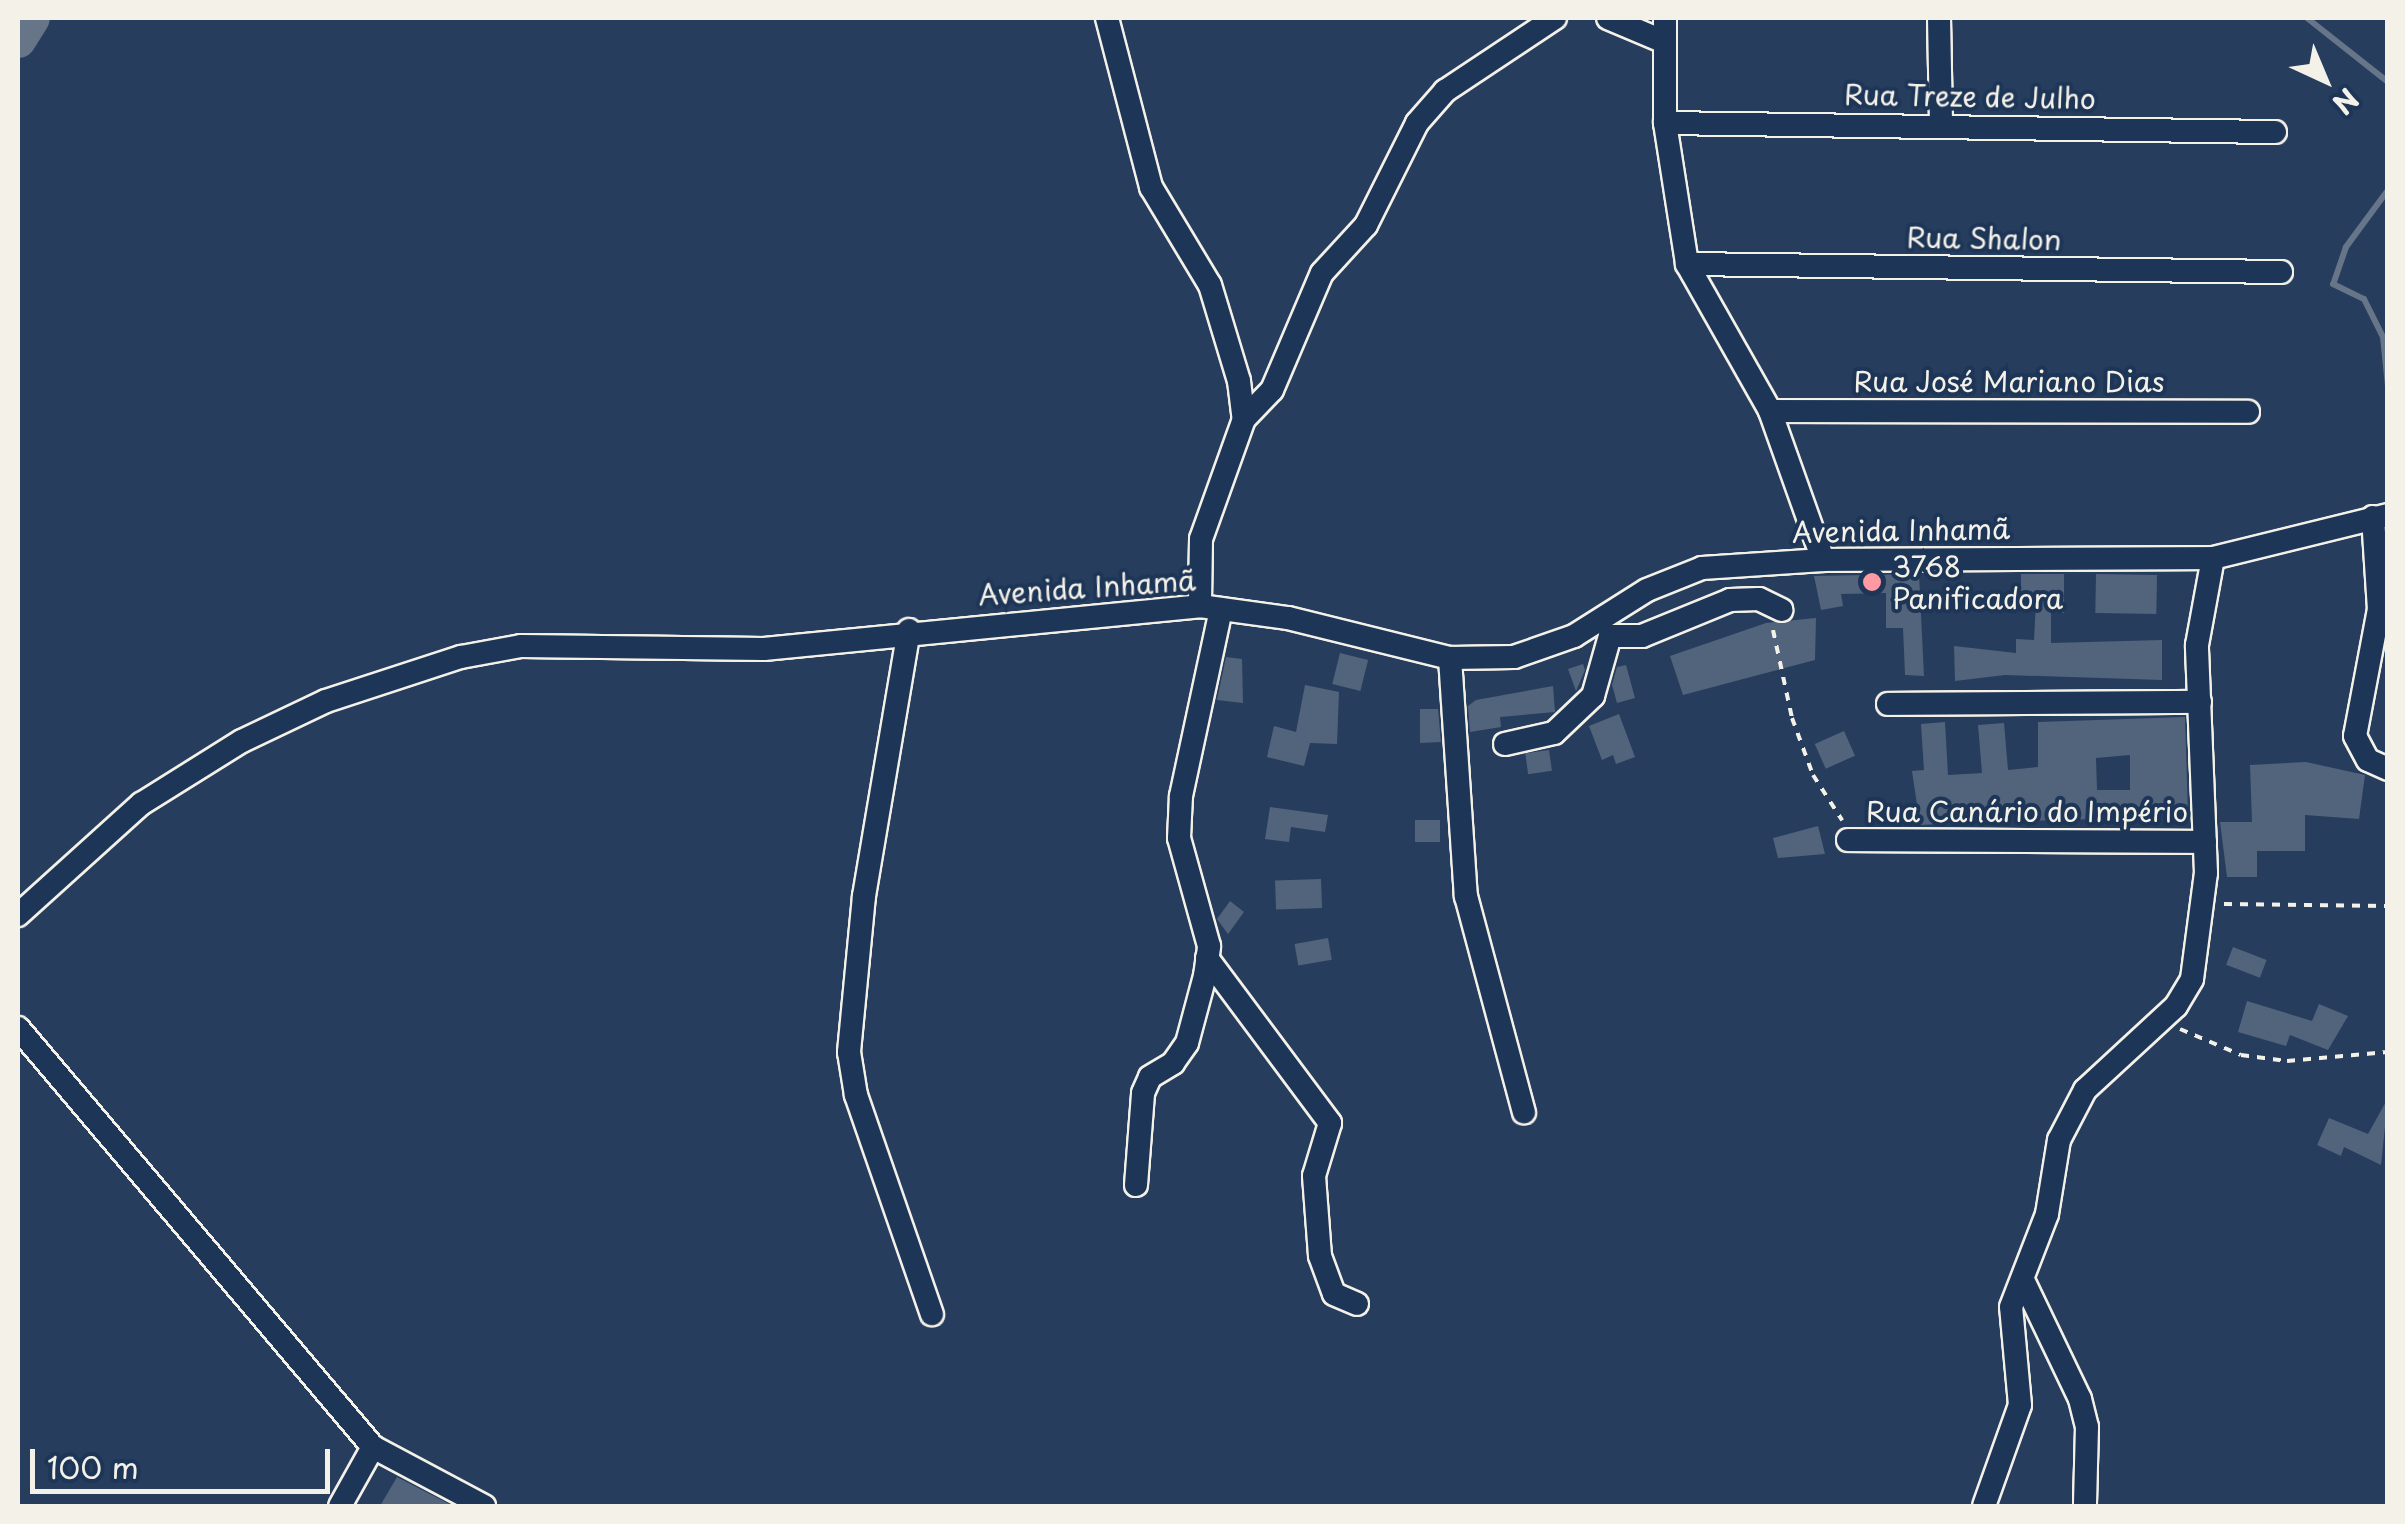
<!DOCTYPE html>
<meta charset="utf-8">
<style>
body{margin:0}
#map{position:relative;width:2405px;height:1524px;overflow:hidden;background:#263d5d;font-family:"Playpen Sans",sans-serif}
div>[style]{position:absolute}
[style*='--x']{left:calc(var(--x)*1px);top:calc(var(--y)*1px);width:calc(var(--w)*1px);rotate:calc(var(--a)*1deg)}
.stream>*{height:6px;margin:-3px;padding:0 3px;transform-origin:3px;border-radius:3px;background:#677588}
.river>*{height:35px;margin:-17.5px;padding:0 17.5px;transform-origin:17.5px;border-radius:17.5px;background:#677588}
.building>*{inset:0;background:#52647b;transform-origin:0 0}
.path>*{height:4px;margin-top:-2px;transform-origin:0;background:repeating-linear-gradient(90deg,#f4f1e8 0 8px,transparent 0 16px)}
.roads{filter:drop-shadow(2px 0 #f4f1e8) drop-shadow(-2px 0 #f4f1e8) drop-shadow(0 2px #f4f1e8) drop-shadow(0 -2px #f4f1e8)}
.minor>*{height:22px;margin:-11px;padding:0 11px;transform-origin:11px;border-radius:11px;background:#1d3557}
.dots>*{width:28px;height:28px;translate:-50% -50%;box-sizing:border-box;border:5px solid #1d3557;border-radius:50%}
span{translate:-50% -50%;white-space:nowrap;text-align:center;line-height:1.15;-webkit-text-stroke:8px #1d3557;paint-order:stroke}
.street-label{font-size:28px;color:#f4f1e8}
.poi-label{font-size:28px;color:#f4f1e8}
.left{translate:0 -50%;text-align:left}
.frame{position:absolute;inset:0;border:20px solid #f4f1e8;pointer-events:none}
.north{position:absolute;left:2275px;top:30px;width:100px;height:100px;-webkit-text-stroke:8px #1d3557;paint-order:stroke;rotate:136deg;font-size:28px;font-weight:700;line-height:40px;text-align:center;color:#f4f1e8}
.north::after{content:'';display:block;margin:auto;width:35px;height:45px;background:#f4f1e8;clip-path:polygon(50% 0,100% 100%,50% 72%,0 100%)}
.scale{position:absolute;left:30px;top:1449px;width:300px;height:45px;box-sizing:border-box;border:5px solid #f4f1e8;border-top:0;padding-left:12px;font-size:30px;line-height:35px;white-space:nowrap;color:#f4f1e8;-webkit-text-stroke:8px #1d3557;paint-order:stroke}
</style>
<div id="map">
<div class="stream">
<div style="--x:2307;--y:18;--w:103;--a:38.3"></div>
<div style="--x:2388;--y:190;--w:71;--a:126.4"></div>
<div style="--x:2346;--y:247;--w:39;--a:109"></div>
<div style="--x:2333;--y:284;--w:34;--a:26"></div>
<div style="--x:2364;--y:299;--w:42;--a:63.4"></div>
<div style="--x:2383;--y:337;--w:49;--a:84.2"></div>
</div>
<div class="river">
<div style="--x:18;--y:40;--w:26;--a:-58"></div>
</div>
<div class="building">
<div style="clip-path:polygon(1919px 574px,1924px 676px,1905px 675px,1903px 628px,1886px 628px,1886px 593px,1841px 594px,1843px 606px,1821px 610px,1814px 576px)"></div>
<div style="clip-path:polygon(2021px 574px,2064px 574px,2064px 613px,2051px 612px,2051px 643px,2162px 640px,2162px 680px,2005px 675px,1955px 681px,1954px 646px,2016px 653px,2016px 639px,2034px 640px,2036px 602px,2021px 602px)"></div>
<div style="left:2096px;top:574px;width:61px;height:39px;rotate:1deg"></div>
<div style="clip-path:polygon(1816px 618px,1815px 660px,1683px 695px,1670px 656px,1766px 623px)"></div>
<div style="left:1340px;top:653px;width:29px;height:32px;rotate:14deg"></div>
<div style="clip-path:polygon(1226px 657px,1242px 659px,1243px 703px,1217px 700px)"></div>
<div style="clip-path:polygon(1583px 664px,1585px 670px,1576px 691px,1568px 669px)"></div>
<div style="clip-path:polygon(1626px 665px,1635px 698px,1617px 703px,1612px 685px,1617px 667px)"></div>
<div style="clip-path:polygon(1305px 685px,1339px 692px,1337px 744px,1310px 743px,1304px 766px,1267px 757px,1274px 726px,1296px 732px)"></div>
<div style="clip-path:polygon(1553px 686px,1555px 712px,1500px 717px,1501px 727px,1470px 732px,1468px 706px,1476px 700px)"></div>
<div style="clip-path:polygon(1420px 709px,1438px 709px,1441px 742px,1420px 743px)"></div>
<div style="clip-path:polygon(1619px 714px,1635px 757px,1616px 764px,1613px 755px,1602px 760px,1589px 726px)"></div>
<div style="clip-path:polygon(evenodd,2185px 717px,2188px 815px,2098px 812px,2098px 819px,2017px 821px,2016px 806px,1975px 808px,1976px 822px,1920px 825px,1912px 771px,1924px 770px,1921px 724px,1945px 722px,1948px 775px,1982px 773px,1978px 725px,2004px 723px,2008px 770px,2038px 767px,2038px 722px,2185px 717px,2130px 755px,2130px 790px,2097px 790px,2096px 758px,2130px 755px)"></div>
<div style="left:1844px;top:731px;width:27px;height:32px;rotate:66deg"></div>
<div style="left:1549px;top:750px;width:21px;height:24px;rotate:82deg"></div>
<div style="clip-path:polygon(2306px 762px,2365px 775px,2359px 819px,2305px 815px,2305px 851px,2257px 851px,2257px 877px,2227px 877px,2220px 822px,2252px 822px,2250px 765px)"></div>
<div style="clip-path:polygon(1270px 807px,1328px 815px,1325px 832px,1291px 827px,1289px 842px,1265px 839px)"></div>
<div style="left:1415px;top:820px;width:25px;height:22px"></div>
<div style="clip-path:polygon(1818px 826px,1825px 854px,1778px 858px,1773px 838px)"></div>
<div style="left:1321px;top:879px;width:29px;height:46px;rotate:88deg"></div>
<div style="clip-path:polygon(1230px 901px,1244px 912px,1228px 934px,1217px 919px)"></div>
<div style="left:1328px;top:938px;width:22px;height:34px;rotate:80deg"></div>
<div style="left:2233px;top:947px;width:36px;height:19px;rotate:21deg"></div>
<div style="clip-path:polygon(2247px 1001px,2312px 1021px,2319px 1004px,2348px 1016px,2328px 1050px,2290px 1035px,2286px 1046px,2238px 1032px)"></div>
<div style="clip-path:polygon(2388px 1098px,2381px 1165px,2344px 1147px,2341px 1156px,2317px 1145px,2329px 1118px,2368px 1134px)"></div>
<div style="clip-path:polygon(397px 1477px,453px 1506px,380px 1506px)"></div>
</div>
<div class="path">
<div style="--x:1773;--y:630;--w:90;--a:77.8"></div>
<div style="--x:1792;--y:718;--w:61;--a:69.8"></div>
<div style="--x:1813;--y:775;--w:54;--a:57.2"></div>
<div style="--x:2224;--y:904;--w:164;--a:0.7"></div>
<div style="--x:2180;--y:1029;--w:66;--a:23.1"></div>
<div style="--x:2241;--y:1055;--w:46;--a:7.4"></div>
<div style="--x:2287;--y:1061;--w:101;--a:-5.1"></div>
</div>
<div class="roads">
<div class="minor">
<div style="--x:1107;--y:18;--w:175;--a:75.4"></div>
<div style="--x:1151;--y:187;--w:114;--a:59"></div>
<div style="--x:1210;--y:285;--w:100;--a:73.2"></div>
<div style="--x:1239;--y:381;--w:38;--a:83"></div>
<div style="--x:1244;--y:419;--w:127;--a:109.7"></div>
<div style="--x:1201;--y:539;--w:67;--a:90.9"></div>
<div style="--x:1608;--y:18;--w:56;--a:22.9"></div>
<div style="--x:1665;--y:18;--w:105;--a:90"></div>
<div style="--x:1665;--y:123;--w:143;--a:81.1"></div>
<div style="--x:1687;--y:264;--w:169;--a:60.5"></div>
<div style="--x:1770;--y:411;--w:158;--a:70.4"></div>
<div style="--x:1939;--y:18;--w:106;--a:88.9"></div>
<div style="--x:1665;--y:123;--w:610;--a:0.85"></div>
<div style="--x:1687;--y:264;--w:594;--a:0.77"></div>
<div style="--x:1770;--y:411;--w:478;--a:0.1"></div>
<div style="--x:1244;--y:419;--w:40;--a:-46"></div>
<div style="--x:1272;--y:390;--w:127;--a:-66.9"></div>
<div style="--x:1322;--y:273;--w:65;--a:-47.5"></div>
<div style="--x:1366;--y:225;--w:114;--a:-63.4"></div>
<div style="--x:1417;--y:123;--w:43;--a:-48.8"></div>
<div style="--x:1445;--y:91;--w:132;--a:-33.6"></div>
<div style="--x:2373;--y:517;--w:92;--a:86.3"></div>
<div style="--x:2379;--y:609;--w:129;--a:100.7"></div>
<div style="--x:2355;--y:736;--w:27;--a:62"></div>
<div style="--x:2368;--y:760;--w:22;--a:24"></div>
<div style="--x:909;--y:630;--w:270;--a:99.6"></div>
<div style="--x:864;--y:896;--w:157;--a:95.5"></div>
<div style="--x:849;--y:1052;--w:44;--a:80.8"></div>
<div style="--x:856;--y:1095;--w:232;--a:70.9"></div>
<div style="--x:1450;--y:658;--w:239;--a:86.2"></div>
<div style="--x:1466;--y:896;--w:224;--a:75"></div>
<div style="--x:1888;--y:704;--w:312;--a:-0.4"></div>
<div style="--x:1505;--y:744;--w:50;--a:-12.7"></div>
<div style="--x:1554;--y:733;--w:54;--a:-43.5"></div>
<div style="--x:1593;--y:696;--w:62;--a:-74.2"></div>
<div style="--x:1610;--y:636;--w:32;--a:0"></div>
<div style="--x:1642;--y:636;--w:95;--a:-22.2"></div>
<div style="--x:1730;--y:600;--w:29;--a:-2"></div>
<div style="--x:1759;--y:599;--w:25;--a:26"></div>
<div style="--x:1848;--y:840;--w:357;--a:0.3"></div>
<div style="--x:18;--y:915;--w:166;--a:-42.1"></div>
<div style="--x:141;--y:804;--w:119;--a:-32"></div>
<div style="--x:242;--y:741;--w:93;--a:-25.5"></div>
<div style="--x:326;--y:701;--w:142;--a:-18.1"></div>
<div style="--x:461;--y:657;--w:61;--a:-10.4"></div>
<div style="--x:521;--y:646;--w:243;--a:0.7"></div>
<div style="--x:764;--y:649;--w:438;--a:-5.6"></div>
<div style="--x:1200;--y:606;--w:89;--a:7.8"></div>
<div style="--x:1288;--y:618;--w:167;--a:13.9"></div>
<div style="--x:1450;--y:658;--w:64;--a:-0.9"></div>
<div style="--x:1514;--y:657;--w:64;--a:-19.3"></div>
<div style="--x:1574;--y:636;--w:86;--a:-32.2"></div>
<div style="--x:1647;--y:590;--w:59;--a:-21.8"></div>
<div style="--x:1702;--y:568;--w:121;--a:-3.8"></div>
<div style="--x:1823;--y:560;--w:390;--a:-0.3"></div>
<div style="--x:2213;--y:558;--w:180;--a:-13.8"></div>
<div style="--x:1207;--y:958;--w:206;--a:53.3"></div>
<div style="--x:1330;--y:1123;--w:55;--a:106.8"></div>
<div style="--x:1314;--y:1176;--w:80;--a:85.7"></div>
<div style="--x:1320;--y:1256;--w:40;--a:69.8"></div>
<div style="--x:1334;--y:1294;--w:25;--a:23"></div>
<div style="--x:18;--y:1028;--w:549;--a:49.73"></div>
<div style="--x:373;--y:1447;--w:126;--a:28"></div>
<div style="--x:1136;--y:1185;--w:92;--a:-85.6"></div>
<div style="--x:1143;--y:1093;--w:17;--a:-66"></div>
<div style="--x:1150;--y:1077;--w:27;--a:-31"></div>
<div style="--x:1173;--y:1063;--w:24;--a:-55"></div>
<div style="--x:1187;--y:1043;--w:69;--a:-75"></div>
<div style="--x:1205;--y:976;--w:30;--a:-82"></div>
<div style="--x:1209;--y:946;--w:112;--a:-105.5"></div>
<div style="--x:1179;--y:838;--w:42;--a:-87.3"></div>
<div style="--x:1181;--y:796;--w:191;--a:-77.9"></div>
<div style="--x:2023;--y:1280;--w:132;--a:64.4"></div>
<div style="--x:2080;--y:1399;--w:29;--a:76"></div>
<div style="--x:2087;--y:1427;--w:77;--a:91.5"></div>
<div style="--x:340;--y:1506;--w:68;--a:-60.8"></div>
<div style="--x:1984;--y:1506;--w:107;--a:-70.4"></div>
<div style="--x:2020;--y:1405;--w:98;--a:-95.2"></div>
<div style="--x:2011;--y:1307;--w:100;--a:-68.8"></div>
<div style="--x:2047;--y:1214;--w:75;--a:-80.8"></div>
<div style="--x:2059;--y:1140;--w:56;--a:-62.5"></div>
<div style="--x:2085;--y:1090;--w:124;--a:-42.7"></div>
<div style="--x:2176;--y:1006;--w:31;--a:-59"></div>
<div style="--x:2192;--y:979;--w:107;--a:-82.5"></div>
<div style="--x:2206;--y:873;--w:228;--a:-92.3"></div>
<div style="--x:2197;--y:645;--w:88;--a:-79.6"></div>
</div>
</div>
<div class="dots">
<div style="left:1872px;top:582px;background:#ff9aa2"></div>
</div>
<div class="street-label">
<span style="left:1970px;top:96px;rotate:1deg">Rua Treze de Julho</span>
<span style="left:1984px;top:238px;rotate:1deg">Rua Shalon</span>
<span style="left:2009px;top:381px">Rua José Mariano Dias</span>
<span style="left:1901px;top:530px;rotate:-1deg">Avenida Inhamã</span>
<span style="left:1087px;top:587px;rotate:-4deg">Avenida Inhamã</span>
<span style="left:2027px;top:811px">Rua Canário do Império</span>
</div>
<div class="poi-label">
<span class="left" style="left:1892px;top:582px">3768<br>Panificadora</span>
</div>
<div class="frame"></div>
<div class="north">N</div>
<div class="scale">100 m</div>
</div>
